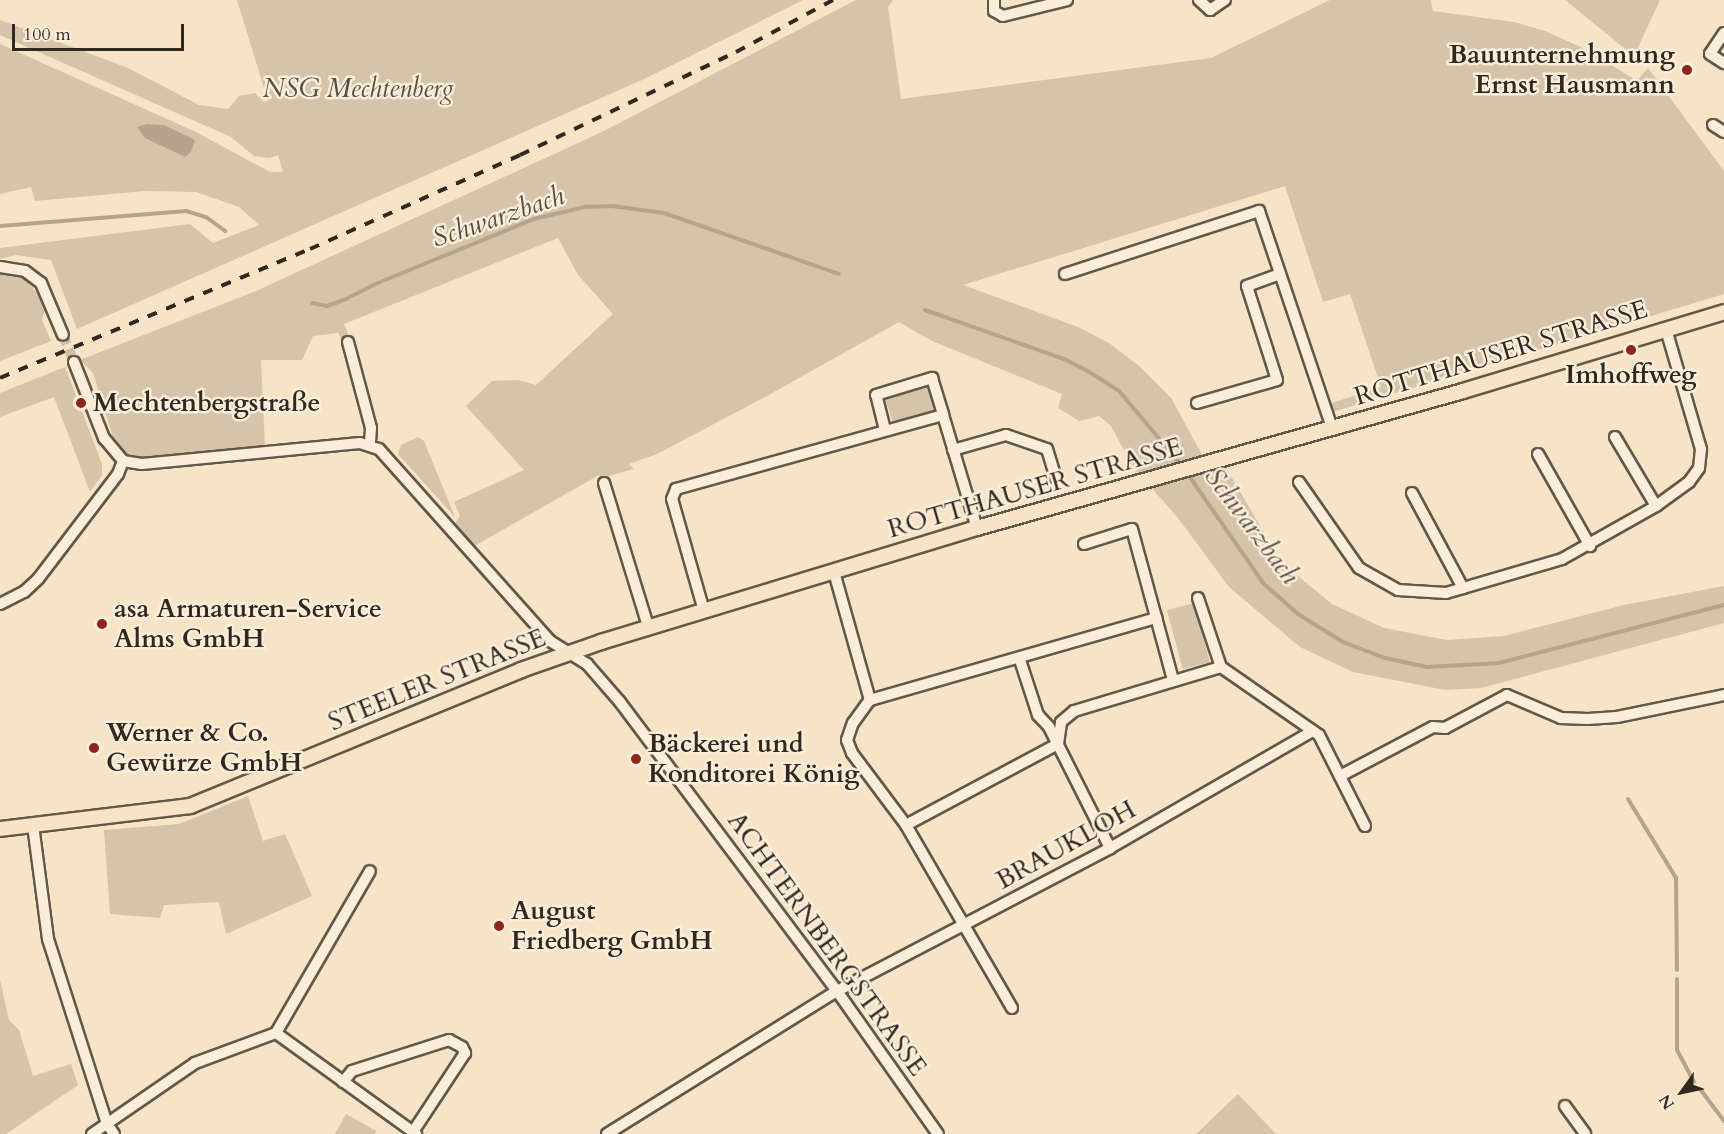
<!DOCTYPE html>
<meta charset="utf-8">
<style>
body{margin:0}
#map{position:relative;width:1724px;height:1134px;overflow:hidden;background:#f7e3c6;font-family:Cardo,serif}
div>[style]{position:absolute}
[style*='--x']{left:calc(var(--x)*1px);top:calc(var(--y)*1px);width:calc(var(--w)*1px);rotate:calc(var(--a)*1deg)}
.green>*{inset:0;background:#d5c3aa;transform-origin:0 0}
.water>*{inset:0;background:#b4a48d}
.stream>*{height:4px;margin:-2px;padding:0 2px;transform-origin:2px;border-radius:2px;background:#b4a48d}
.minor-tunnel>*{height:10px;margin-top:-5px;transform-origin:0;background:repeating-linear-gradient(90deg,#cfbea5 0 10px,transparent 0 15px)}
.roads{filter:drop-shadow(2px 0 #625849) drop-shadow(-2px 0 #625849) drop-shadow(0 2px #625849) drop-shadow(0 -2px #625849)}
.minor>*{height:10px;margin:-5px;padding:0 5px;transform-origin:5px;border-radius:5px;background:#faedda}
.major>*{height:14px;margin:-7px;padding:0 7px;transform-origin:7px;border-radius:7px;background:#f7e3c6}
.rail>*{height:4px;margin-top:-2px;transform-origin:0;background:repeating-linear-gradient(90deg,#31291f 0 10px,transparent 0 20px)}
.dots>*{width:16px;height:16px;translate:-50% -50%;box-sizing:border-box;border:3px solid #faedda;border-radius:50%}
span{translate:-50% -50%;white-space:nowrap;text-align:center;line-height:1.15;-webkit-text-stroke:5px #faedda;paint-order:stroke}
.poi-label{font-size:26px;color:#31291f;font-weight:700}
.right{translate:-100% -50%;text-align:right}
.left{translate:0 -50%;text-align:left}
.park-label{font-size:26px;color:#5a5042;font-style:italic}
.street-label{font-size:26px;color:#31291f}
.water-label{font-size:27px;color:#584e40;font-style:italic}
.north{position:absolute;left:1652px;top:1062px;width:60px;height:60px;-webkit-text-stroke:4px #faedda;paint-order:stroke;rotate:237deg;font-size:16px;font-weight:700;line-height:24px;text-align:center;color:#31291f}
.north::after{content:'';display:block;margin:auto;width:21px;height:27px;background:#31291f;clip-path:polygon(50% 0,100% 100%,50% 72%,0 100%)}
.scale{position:absolute;left:12px;top:24px;width:172px;height:27px;box-sizing:border-box;border:3px solid #31291f;border-top:0;padding-left:8px;font-size:18px;line-height:21px;white-space:nowrap;color:#31291f;-webkit-text-stroke:4px #faedda;paint-order:stroke}
</style>
<div id="map">
<div class="green">
<div style="clip-path:polygon(237px 0,803px 0,642px 80px,77px 329px,51px 260px,16px 255px,0 259px,0 248px,190px 224px,213px 243px,259px 225px,239px 207px,196px 192px,145px 191px,35px 201px,31px 187px,0 194px,0 44px,196px 132px,270px 172px,283px 172px,278px 155px,270px 158px,254px 156px,231px 137px,0 35px,0 20px,128px 68px,199px 105px,228px 109px,239px 96px,255px 93px,264px 102px,268px 101px)"></div>
<div style="clip-path:polygon(856px 0,893px 0,888px 7px,901px 99px,1211px 58px,1330px 0,1431px 0,1433px 11px,1514px 22px,1545px 31px,1589px 51px,1637px 81px,1648px 68px,1724px 171px,1724px 294px,1329px 413px,1326px 405px,1381px 387px,1350px 294px,1323px 302px,1285px 186px,963px 285px,1078px 327px,1109px 343px,1138px 365px,1171px 398px,1206px 462px,1222px 461px,1282px 563px,1332px 604px,1384px 628px,1447px 640px,1504px 636px,1624px 605px,1724px 586px,1724px 623px,1481px 688px,1445px 690px,1353px 672px,1300px 647px,1229px 587px,1178px 518px,1133px 467px,1111px 426px,1099px 416px,1079px 421px,1058px 408px,1062px 394px,932px 341px,899px 322px,765px 397px,657px 454px,629px 464px,634px 469px,601px 478px,599px 475px,469px 549px,451px 529px,460px 516px,454px 502px,524px 470px,466px 406px,492px 381px,518px 380px,536px 385px,613px 314px,578px 275px,558px 238px,344px 324px,351px 340px,343px 341px,338px 333px,313px 336px,302px 360px,261px 360px,265px 447px,139px 459px,124px 453px,113px 437px,93px 373px,80px 360px,256px 291px,604px 131px)"></div>
<div style="clip-path:polygon(1565px 0,1660px 0,1634px 56px)"></div>
<div style="clip-path:polygon(6px 273px,24px 278px,36px 292px,45px 309px,42px 320px,51px 341px,0 361px,0 275px)"></div>
<div style="clip-path:polygon(65px 367px,102px 464px,102px 475px,90px 492px,54px 397px,0 417px,0 393px)"></div>
<div style="left:928px;top:385px;width:26px;height:45px;rotate:72deg"></div>
<div style="clip-path:polygon(418px 437px,424px 441px,455px 517px,398px 454px,401px 445px)"></div>
<div style="left:1194px;top:603px;width:61px;height:28px;rotate:75deg"></div>
<div style="clip-path:polygon(248px 796px,263px 841px,285px 834px,312px 896px,226px 934px,219px 902px,164px 905px,160px 918px,110px 914px,104px 830px,179px 824px)"></div>
<div style="clip-path:polygon(0 980px,9px 1020px,19px 1030px,33px 1076px,71px 1064px,78px 1085px,6px 1134px,0 1134px)"></div>
<div style="clip-path:polygon(1238px 1094px,1276px 1134px,1196px 1134px)"></div>
<div style="clip-path:polygon(346px 1114px,376px 1131px,375px 1134px,335px 1134px)"></div>
</div>
<div class="water">
<div style="clip-path:polygon(147px 124px,164px 125px,195px 140px,191px 152px,185px 157px,145px 138px,137px 127px)"></div>
</div>
<div class="stream">
<div style="--x:0;--y:226;--w:187;--a:-4.6"></div>
<div style="--x:186;--y:211;--w:21;--a:17"></div>
<div style="--x:206;--y:217;--w:24;--a:36"></div>
<div style="--x:312;--y:303;--w:15;--a:11"></div>
<div style="--x:327;--y:306;--w:20;--a:-20"></div>
<div style="--x:346;--y:299;--w:30;--a:-27"></div>
<div style="--x:373;--y:285;--w:174;--a:-22.3"></div>
<div style="--x:534;--y:219;--w:52;--a:-13.2"></div>
<div style="--x:585;--y:207;--w:27;--a:-2"></div>
<div style="--x:612;--y:206;--w:52;--a:7.7"></div>
<div style="--x:664;--y:213;--w:185;--a:19.2"></div>
<div style="--x:925;--y:310;--w:147;--a:19.4"></div>
<div style="--x:1064;--y:359;--w:28;--a:27"></div>
<div style="--x:1089;--y:372;--w:36;--a:32"></div>
<div style="--x:1119;--y:391;--w:99;--a:49.9"></div>
<div style="--x:1187;--y:473;--w:135;--a:55.3"></div>
<div style="--x:1264;--y:584;--w:45;--a:41.4"></div>
<div style="--x:1298;--y:614;--w:53;--a:31.9"></div>
<div style="--x:1343;--y:642;--w:45;--a:20.9"></div>
<div style="--x:1385;--y:658;--w:43;--a:12.1"></div>
<div style="--x:1427;--y:667;--w:72;--a:-3.2"></div>
<div style="--x:1499;--y:663;--w:232;--a:-14.5"></div>
<div style="--x:1628;--y:799;--w:92;--a:58.7"></div>
<div style="--x:1676;--y:878;--w:92;--a:89.4"></div>
<div style="--x:1677;--y:979;--w:71;--a:90"></div>
<div style="--x:1677;--y:1050;--w:36;--a:62"></div>
<div style="--x:1700;--y:1089;--w:40;--a:53"></div>
</div>
<div class="minor-tunnel">
<div style="--x:63;--y:335;--w:29;--a:68"></div>
</div>
<div class="roads">
<div class="minor">
<div style="--x:994;--y:0;--w:11;--a:90"></div>
<div style="--x:994;--y:11;--w:10;--a:29"></div>
<div style="--x:1003;--y:16;--w:66;--a:-14"></div>
<div style="--x:1199;--y:0;--w:15;--a:42"></div>
<div style="--x:1210;--y:10;--w:18;--a:-34"></div>
<div style="--x:1724;--y:33;--w:25;--a:124"></div>
<div style="--x:1710;--y:54;--w:17;--a:33"></div>
<div style="--x:1713;--y:125;--w:13;--a:32"></div>
<div style="--x:0;--y:267;--w:25;--a:9"></div>
<div style="--x:25;--y:271;--w:20;--a:37"></div>
<div style="--x:41;--y:283;--w:56;--a:67.1"></div>
<div style="--x:1065;--y:274;--w:204;--a:-18"></div>
<div style="--x:1259;--y:211;--w:229;--a:71.4"></div>
<div style="--x:348;--y:342;--w:89;--a:75"></div>
<div style="--x:371;--y:428;--w:16;--a:94"></div>
<div style="--x:74;--y:362;--w:82;--a:68.5"></div>
<div style="--x:104;--y:438;--w:30;--a:50"></div>
<div style="--x:123;--y:461;--w:19;--a:9"></div>
<div style="--x:142;--y:464;--w:219;--a:-5.5"></div>
<div style="--x:360;--y:443;--w:20;--a:18"></div>
<div style="--x:379;--y:449;--w:257;--a:48.3"></div>
<div style="--x:550;--y:641;--w:44;--a:31.9"></div>
<div style="--x:587;--y:664;--w:50;--a:49"></div>
<div style="--x:620;--y:702;--w:361;--a:53.1"></div>
<div style="--x:837;--y:991;--w:175;--a:54.8"></div>
<div style="--x:1197;--y:403;--w:83;--a:-16"></div>
<div style="--x:1277;--y:380;--w:99;--a:-107.7"></div>
<div style="--x:1247;--y:286;--w:35;--a:-20"></div>
<div style="--x:885;--y:430;--w:36;--a:-104"></div>
<div style="--x:876;--y:395;--w:59;--a:-16.9"></div>
<div style="--x:932;--y:378;--w:39;--a:73"></div>
<div style="--x:1615;--y:437;--w:80;--a:59.3"></div>
<div style="--x:953;--y:450;--w:55;--a:-15.8"></div>
<div style="--x:1006;--y:435;--w:43;--a:18.9"></div>
<div style="--x:1047;--y:449;--w:30;--a:73"></div>
<div style="--x:1538;--y:454;--w:106;--a:60.5"></div>
<div style="--x:1299;--y:482;--w:105;--a:55.1"></div>
<div style="--x:1359;--y:568;--w:45;--a:29.4"></div>
<div style="--x:1398;--y:590;--w:48;--a:3.6"></div>
<div style="--x:1446;--y:593;--w:121;--a:-16.3"></div>
<div style="--x:1562;--y:559;--w:108;--a:-29.4"></div>
<div style="--x:1656;--y:506;--w:41;--a:-36"></div>
<div style="--x:1689;--y:482;--w:17;--a:-54"></div>
<div style="--x:1699;--y:468;--w:19;--a:-84"></div>
<div style="--x:1701;--y:449;--w:125;--a:-106.3"></div>
<div style="--x:604;--y:483;--w:153;--a:72.9"></div>
<div style="--x:1412;--y:493;--w:108;--a:61.8"></div>
<div style="--x:1084;--y:544;--w:50;--a:-17.4"></div>
<div style="--x:1132;--y:529;--w:156;--a:74.8"></div>
<div style="--x:834;--y:572;--w:133;--a:74.3"></div>
<div style="--x:1198;--y:598;--w:73;--a:71.6"></div>
<div style="--x:1221;--y:667;--w:119;--a:34.8"></div>
<div style="--x:1319;--y:735;--w:102;--a:63.2"></div>
<div style="--x:0;--y:604;--w:27;--a:-27"></div>
<div style="--x:24;--y:592;--w:19;--a:-43"></div>
<div style="--x:38;--y:579;--w:132;--a:-52.7"></div>
<div style="--x:118;--y:474;--w:14;--a:-69"></div>
<div style="--x:704;--y:611;--w:116;--a:-105.9"></div>
<div style="--x:672;--y:499;--w:11;--a:-68"></div>
<div style="--x:676;--y:489;--w:277;--a:-15.5"></div>
<div style="--x:943;--y:415;--w:118;--a:73.3"></div>
<div style="--x:1020;--y:660;--w:58;--a:71.9"></div>
<div style="--x:1038;--y:715;--w:16;--a:47"></div>
<div style="--x:1049;--y:727;--w:136;--a:63.2"></div>
<div style="--x:1340;--y:776;--w:105;--a:-27.8"></div>
<div style="--x:1433;--y:727;--w:12;--a:5"></div>
<div style="--x:1445;--y:728;--w:70;--a:-28"></div>
<div style="--x:1507;--y:695;--w:59;--a:23.1"></div>
<div style="--x:1561;--y:718;--w:27;--a:2"></div>
<div style="--x:1588;--y:719;--w:29;--a:-4"></div>
<div style="--x:1617;--y:717;--w:109;--a:-11.6"></div>
<div style="--x:33;--y:825;--w:115;--a:82.5"></div>
<div style="--x:48;--y:939;--w:194;--a:72.3"></div>
<div style="--x:107;--y:1124;--w:12;--a:55"></div>
<div style="--x:906;--y:825;--w:172;--a:-28.1"></div>
<div style="--x:1058;--y:744;--w:22;--a:-82"></div>
<div style="--x:1061;--y:722;--w:17;--a:-40"></div>
<div style="--x:1074;--y:711;--w:153;--a:-16.7"></div>
<div style="--x:1012;--y:1008;--w:211;--a:-120.1"></div>
<div style="--x:906;--y:825;--w:90;--a:-126.9"></div>
<div style="--x:852;--y:753;--w:14;--a:-111"></div>
<div style="--x:847;--y:740;--w:18;--a:-71"></div>
<div style="--x:853;--y:723;--w:29;--a:-54"></div>
<div style="--x:870;--y:700;--w:298;--a:-16"></div>
<div style="--x:276;--y:1033;--w:173;--a:35.8"></div>
<div style="--x:343;--y:1082;--w:14;--a:-51"></div>
<div style="--x:352;--y:1071;--w:102;--a:-17.7"></div>
<div style="--x:449;--y:1040;--w:15;--a:28"></div>
<div style="--x:462;--y:1047;--w:7;--a:63"></div>
<div style="--x:465;--y:1053;--w:95;--a:123.4"></div>
<div style="--x:1565;--y:1106;--w:34;--a:54"></div>
<div style="--x:92;--y:1134;--w:125;--a:-34.6"></div>
<div style="--x:195;--y:1063;--w:86;--a:-20.3"></div>
<div style="--x:276;--y:1033;--w:187;--a:-59.9"></div>
<div style="--x:607;--y:1134;--w:271;--a:-31.9"></div>
<div style="--x:837;--y:991;--w:308;--a:-27.6"></div>
<div style="--x:1110;--y:848;--w:234;--a:-30"></div>
</div>
<div class="major">
<div style="--x:0;--y:829;--w:191;--a:-6.9"></div>
<div style="--x:190;--y:806;--w:358;--a:-22.3"></div>
<div style="--x:521;--y:670;--w:85;--a:-19.3"></div>
<div style="--x:601;--y:642;--w:393;--a:-16.9"></div>
<div style="--x:977;--y:528;--w:505;--a:-15.74"></div>
<div style="--x:1463;--y:391;--w:273;--a:-16.8"></div>
</div>
</div>
<div class="rail">
<div style="--x:0;--y:378;--w:336;--a:-22.6"></div>
<div style="--x:310;--y:249;--w:230;--a:-24.1"></div>
<div style="--x:520;--y:155;--w:239;--a:-25.5"></div>
<div style="--x:736;--y:52;--w:110;--a:-28.2"></div>
</div>
<div class="dots">
<div style="left:1687px;top:70px;background:#8f2418"></div>
<div style="left:1631px;top:350px;background:#8f2418"></div>
<div style="left:81px;top:403px;background:#8f2418"></div>
<div style="left:102px;top:624px;background:#8f2418"></div>
<div style="left:94px;top:748px;background:#8f2418"></div>
<div style="left:636px;top:759px;background:#8f2418"></div>
<div style="left:499px;top:926px;background:#8f2418"></div>
</div>
<div class="poi-label">
<span class="right" style="left:1675px;top:70px">Bauunternehmung<br>Ernst Hausmann</span>
<span style="left:1631px;top:375px">Imhoffweg</span>
<span class="left" style="left:93px;top:403px">Mechtenbergstraße</span>
<span class="left" style="left:114px;top:624px">asa Armaturen-Service<br>Alms GmbH</span>
<span class="left" style="left:106px;top:748px">Werner &amp; Co.<br>Gewürze GmbH</span>
<span class="left" style="left:648px;top:759px">Bäckerei und<br>Konditorei König</span>
<span class="left" style="left:511px;top:926px">August<br>Friedberg GmbH</span>
</div>
<div class="park-label">
<span style="left:358px;top:89px">NSG Mechtenberg</span>
</div>
<div class="street-label">
<span style="left:1501px;top:353px;rotate:-17deg">ROTTHAUSER STRASSE</span>
<span style="left:1035px;top:488px;rotate:-16deg">ROTTHAUSER STRASSE</span>
<span style="left:437px;top:680px;rotate:-22deg">STEELER STRASSE</span>
<span style="left:1066px;top:845px;rotate:-29deg">BRAUKLOH</span>
<span style="left:827px;top:944px;rotate:54deg">ACHTERNBERGSTRASSE</span>
</div>
<div class="water-label">
<span style="left:498px;top:217px;rotate:-19deg">Schwarzbach</span>
<span style="left:1252px;top:526px;rotate:53deg">Schwarzbach</span>
</div>
<div class="north">N</div>
<div class="scale">100 m</div>
</div>
